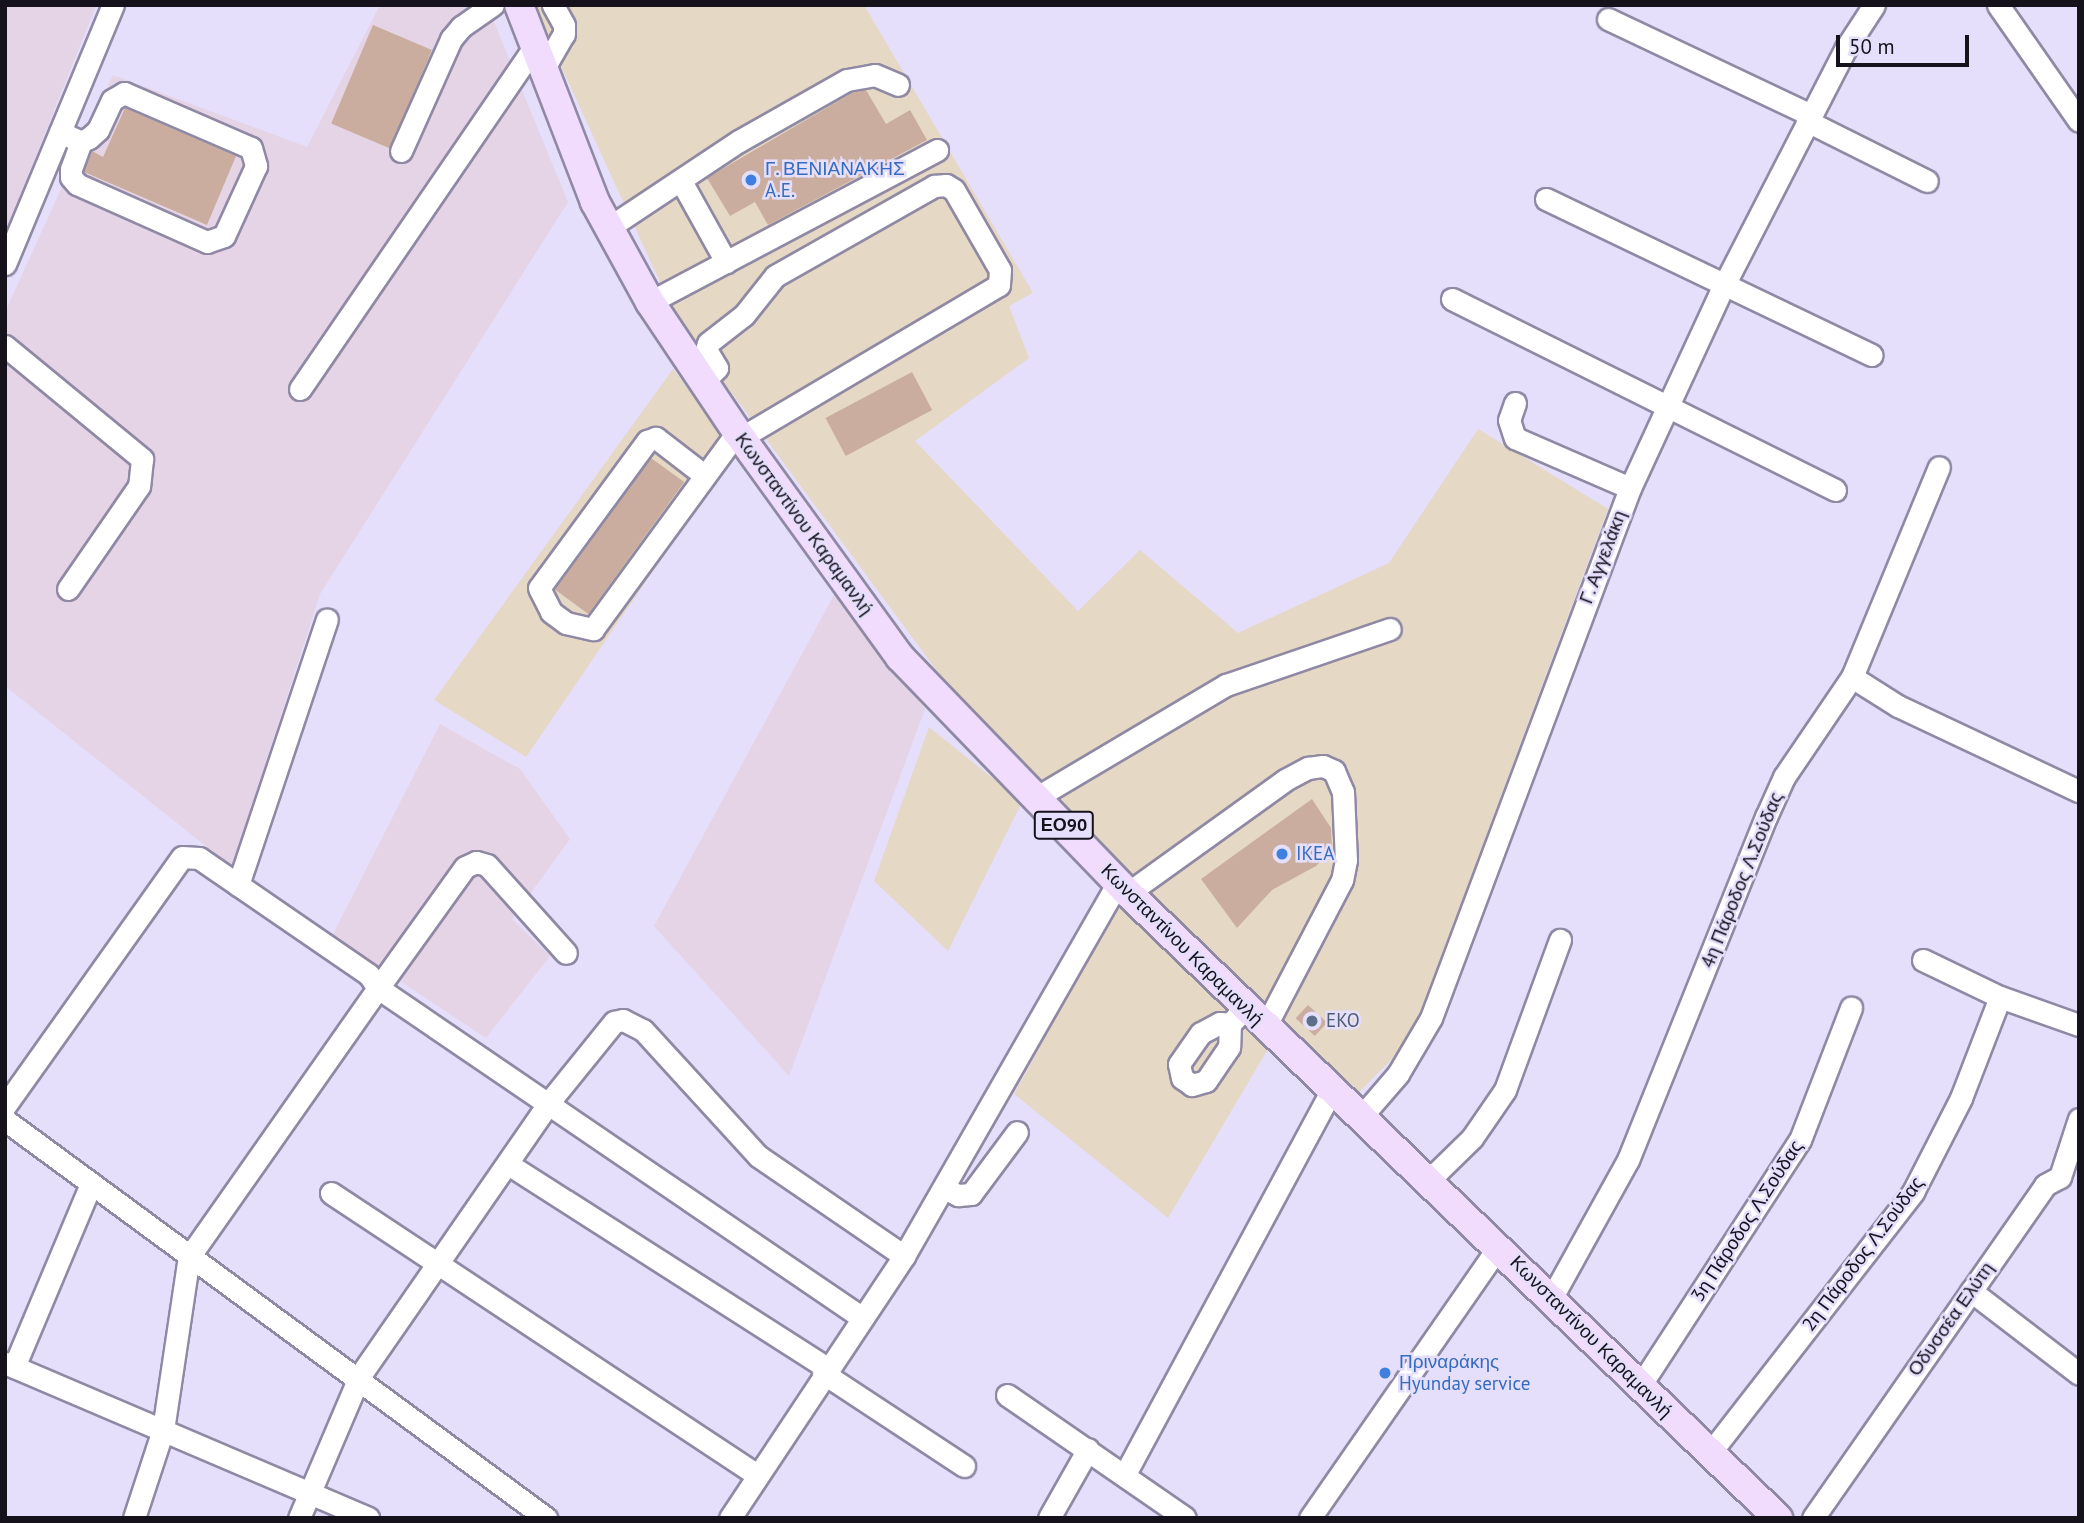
<!DOCTYPE html>
<meta charset="utf-8">
<style>
body{margin:0}
#map{position:relative;width:2084px;height:1523px;overflow:hidden;background:#e5dffc;font-family:"PT Sans",sans-serif}
div>[style]{position:absolute}
[style*='--x']{left:calc(var(--x)*1px);top:calc(var(--y)*1px);width:calc(var(--w)*1px);rotate:calc(var(--a)*1deg)}
.commercial>*{inset:0;background:#e5d8c4}
.industrial>*{inset:0;background:#e5d4e5}
.building>*{inset:0;background:#caad9f;transform-origin:0 0}
.roads{filter:drop-shadow(2px 0 #8f89a4) drop-shadow(-2px 0 #8f89a4) drop-shadow(0 2px #8f89a4) drop-shadow(0 -2px #8f89a4)}
.minor>*{height:21px;margin:-10.5px;padding:0 10.5px;transform-origin:10.5px;border-radius:10.5px;background:#fff}
.major>*{height:28px;margin:-14px;padding:0 14px;transform-origin:14px;border-radius:14px;background:#f1dcfe}
.dots>*{width:19px;height:19px;translate:-50% -50%;box-sizing:border-box;border:4px solid #e5dffc;border-radius:50%}
span{translate:-50% -50%;white-space:nowrap;text-align:center;line-height:1.15;-webkit-text-stroke:5px #e5dffc;paint-order:stroke}
.shield-label span{padding:2px 5px;background:#e5dffc;border:2px solid;border-radius:5px;-webkit-text-stroke-width:0}
.shield-label{font-size:18px;color:#15121c;font-weight:700}
.shop-label{font-size:19px;color:#366cbe}
.left{translate:0 -50%;text-align:left}
.street-label{font-size:19px;color:#15121c}
.service-label{font-size:19px;color:#4e5e75}
.frame{position:absolute;inset:0;border:7px solid #15121c;pointer-events:none}
.scale{position:absolute;left:1836px;top:35px;width:133px;height:32px;box-sizing:border-box;border:4px solid #15121c;border-top:0;padding-left:9px;font-size:21px;line-height:24px;white-space:nowrap;color:#15121c;-webkit-text-stroke:5px #e5dffc;paint-order:stroke}
</style>
<div id="map">
<div class="commercial">
<div style="clip-path:polygon(533px 5px,864px 5px,1033px 293px,1009px 306px,1029px 358px,915px 441px,1078px 611px,1140px 550px,1238px 633px,1389px 563px,1478px 429px,1608px 509px,1409px 1042px,1353px 1098px,971px 717px,676px 317px)"></div>
<div style="clip-path:polygon(673px 369px,735px 451px,526px 757px,434px 700px)"></div>
<div style="clip-path:polygon(929px 727px,1022px 802px,948px 951px,874px 881px)"></div>
<div style="clip-path:polygon(1118px 905px,1268px 1049px,1168px 1218px,1014px 1094px)"></div>
</div>
<div class="industrial">
<div style="clip-path:polygon(5px 5px,96px 6px,5px 233px)"></div>
<div style="clip-path:polygon(380px 5px,487px 5px,568px 202px,320px 594px,232px 867px,5px 686px,5px 312px,113px 75px,307px 147px)"></div>
<div style="clip-path:polygon(835px 593px,925px 709px,789px 1076px,654px 926px)"></div>
<div style="clip-path:polygon(440px 724px,520px 769px,570px 839px,512px 919px,550px 956px,486px 1038px,332px 936px)"></div>
</div>
<div class="building">
<div style="left:373px;top:25px;width:64px;height:107px;rotate:23deg"></div>
<div style="clip-path:polygon(866px 90px,886px 124px,910px 110px,927px 140px,768px 225px,755px 202px,730px 216px,707px 178px,852px 93px)"></div>
<div style="clip-path:polygon(125px 108px,236px 156px,207px 225px,84px 172px,92px 151px,103px 157px)"></div>
<div style="left:912px;top:372px;width:43px;height:98px;rotate:62deg"></div>
<div style="left:651px;top:458px;width:41px;height:163px;rotate:36deg"></div>
<div style="clip-path:polygon(1312px 799px,1331px 828px,1332px 850px,1316px 866px,1272px 890px,1237px 928px,1201px 879px)"></div>
<div style="left:1308px;top:1005px;width:26px;height:18px;rotate:43deg"></div>
</div>
<div class="roads">
<div class="minor">
<div style="--x:1998;--y:5;--w:141;--a:55.1"></div>
<div style="--x:1608;--y:19;--w:225;--a:25.3"></div>
<div style="--x:544;--y:68;--w:39;--a:-60"></div>
<div style="--x:564;--y:34;--w:9;--a:-90"></div>
<div style="--x:564;--y:25;--w:23;--a:-119"></div>
<div style="--x:1807;--y:121;--w:134;--a:26.6"></div>
<div style="--x:60;--y:132;--w:23;--a:25"></div>
<div style="--x:81;--y:142;--w:9;--a:-27"></div>
<div style="--x:89;--y:138;--w:12;--a:-42"></div>
<div style="--x:98;--y:130;--w:33;--a:-65"></div>
<div style="--x:112;--y:100;--w:14;--a:-30"></div>
<div style="--x:124;--y:93;--w:138;--a:23.4"></div>
<div style="--x:251;--y:148;--w:19;--a:74"></div>
<div style="--x:256;--y:166;--w:77;--a:114.6"></div>
<div style="--x:224;--y:236;--w:18;--a:161"></div>
<div style="--x:207;--y:242;--w:142;--a:-156"></div>
<div style="--x:77;--y:184;--w:9;--a:-131"></div>
<div style="--x:71;--y:177;--w:8;--a:-90"></div>
<div style="--x:71;--y:169;--w:29;--a:-70"></div>
<div style="--x:401;--y:151;--w:123;--a:-65.9"></div>
<div style="--x:451;--y:39;--w:16;--a:-50"></div>
<div style="--x:461;--y:27;--w:39;--a:-35"></div>
<div style="--x:681;--y:181;--w:93;--a:60.9"></div>
<div style="--x:1546;--y:199;--w:361;--a:25.6"></div>
<div style="--x:608;--y:228;--w:157;--a:-33.6"></div>
<div style="--x:739;--y:141;--w:124;--a:-29.5"></div>
<div style="--x:847;--y:80;--w:28;--a:-10"></div>
<div style="--x:875;--y:75;--w:25;--a:23"></div>
<div style="--x:5;--y:264;--w:281;--a:-67.4"></div>
<div style="--x:1452;--y:299;--w:428;--a:26.5"></div>
<div style="--x:650;--y:302;--w:325;--a:-27.9"></div>
<div style="--x:5;--y:346;--w:178;--a:39.5"></div>
<div style="--x:142;--y:459;--w:27;--a:96"></div>
<div style="--x:139;--y:486;--w:125;--a:124.6"></div>
<div style="--x:703;--y:382;--w:20;--a:-45"></div>
<div style="--x:717;--y:368;--w:21;--a:-121"></div>
<div style="--x:706;--y:350;--w:7;--a:-74"></div>
<div style="--x:708;--y:343;--w:46;--a:-37.9"></div>
<div style="--x:744;--y:315;--w:50;--a:-51.5"></div>
<div style="--x:775;--y:276;--w:183;--a:-29.5"></div>
<div style="--x:934;--y:186;--w:12;--a:-5"></div>
<div style="--x:946;--y:185;--w:9;--a:32"></div>
<div style="--x:954;--y:190;--w:92;--a:60.1"></div>
<div style="--x:1000;--y:270;--w:15;--a:94"></div>
<div style="--x:999;--y:285;--w:299;--a:149.4"></div>
<div style="--x:300;--y:389;--w:416;--a:-55.6"></div>
<div style="--x:1515;--y:403;--w:18;--a:109"></div>
<div style="--x:1509;--y:420;--w:19;--a:72"></div>
<div style="--x:1515;--y:438;--w:125;--a:23.5"></div>
<div style="--x:704;--y:475;--w:61;--a:-142.4"></div>
<div style="--x:656;--y:438;--w:9;--a:162"></div>
<div style="--x:647;--y:441;--w:182;--a:126.3"></div>
<div style="--x:539;--y:588;--w:27;--a:63"></div>
<div style="--x:551;--y:612;--w:19;--a:36"></div>
<div style="--x:566;--y:623;--w:28;--a:13"></div>
<div style="--x:593;--y:629;--w:244;--a:-53.8"></div>
<div style="--x:1852;--y:677;--w:54;--a:32.2"></div>
<div style="--x:1898;--y:706;--w:200;--a:25.2"></div>
<div style="--x:1037;--y:797;--w:220;--a:-30.7"></div>
<div style="--x:1226;--y:685;--w:173;--a:-18.9"></div>
<div style="--x:238;--y:885;--w:280;--a:-71.5"></div>
<div style="--x:1128;--y:893;--w:193;--a:-35.7"></div>
<div style="--x:1285;--y:780;--w:26;--a:-28"></div>
<div style="--x:1308;--y:768;--w:15;--a:-8"></div>
<div style="--x:1323;--y:766;--w:12;--a:24"></div>
<div style="--x:1334;--y:771;--w:23;--a:67"></div>
<div style="--x:1343;--y:792;--w:68;--a:87.5"></div>
<div style="--x:1346;--y:860;--w:20;--a:101"></div>
<div style="--x:1342;--y:880;--w:166;--a:117.6"></div>
<div style="--x:1923;--y:960;--w:85;--a:25.7"></div>
<div style="--x:2000;--y:997;--w:84;--a:19.5"></div>
<div style="--x:1230;--y:1024;--w:23;--a:92"></div>
<div style="--x:1229;--y:1047;--w:41;--a:124.1"></div>
<div style="--x:1206;--y:1081;--w:15;--a:164"></div>
<div style="--x:1192;--y:1085;--w:12;--a:-145"></div>
<div style="--x:1182;--y:1078;--w:14;--a:-102"></div>
<div style="--x:1179;--y:1064;--w:38;--a:-55"></div>
<div style="--x:1201;--y:1033;--w:21;--a:-28"></div>
<div style="--x:1220;--y:1023;--w:10;--a:6"></div>
<div style="--x:1230;--y:1024;--w:22;--a:-47"></div>
<div style="--x:5;--y:1106;--w:305;--a:-54.6"></div>
<div style="--x:182;--y:857;--w:17;--a:3"></div>
<div style="--x:199;--y:858;--w:206;--a:34.5"></div>
<div style="--x:369;--y:975;--w:16;--a:55"></div>
<div style="--x:378;--y:988;--w:149;--a:-54.3"></div>
<div style="--x:465;--y:867;--w:12;--a:-24"></div>
<div style="--x:476;--y:862;--w:11;--a:15"></div>
<div style="--x:487;--y:865;--w:118;--a:48.1"></div>
<div style="--x:1361;--y:1117;--w:57;--a:-49.3"></div>
<div style="--x:1398;--y:1074;--w:65;--a:-59.5"></div>
<div style="--x:1431;--y:1018;--w:566;--a:-69.42"></div>
<div style="--x:1630;--y:488;--w:221;--a:-65.2"></div>
<div style="--x:1723;--y:287;--w:269;--a:-62.8"></div>
<div style="--x:1846;--y:48;--w:51;--a:-56.9"></div>
<div style="--x:5;--y:1120;--w:672;--a:36.34"></div>
<div style="--x:508;--y:1164;--w:379;--a:32.6"></div>
<div style="--x:1427;--y:1182;--w:63;--a:-44.4"></div>
<div style="--x:1472;--y:1138;--w:58;--a:-55.5"></div>
<div style="--x:1505;--y:1090;--w:160;--a:-69.9"></div>
<div style="--x:944;--y:1188;--w:16;--a:27"></div>
<div style="--x:958;--y:1195;--w:13;--a:-4"></div>
<div style="--x:971;--y:1194;--w:77;--a:-53.4"></div>
<div style="--x:331;--y:1193;--w:511;--a:33.5"></div>
<div style="--x:1971;--y:1291;--w:136;--a:37.5"></div>
<div style="--x:1552;--y:1297;--w:157;--a:-61"></div>
<div style="--x:1628;--y:1160;--w:370;--a:-68.1"></div>
<div style="--x:1766;--y:817;--w:44;--a:-65.8"></div>
<div style="--x:1784;--y:777;--w:121;--a:-55.8"></div>
<div style="--x:1852;--y:677;--w:227;--a:-67.5"></div>
<div style="--x:5;--y:1363;--w:395;--a:23.1"></div>
<div style="--x:14;--y:1367;--w:199;--a:-67.2"></div>
<div style="--x:823;--y:1373;--w:169;--a:33.4"></div>
<div style="--x:1640;--y:1386;--w:293;--a:-57"></div>
<div style="--x:1800;--y:1140;--w:142;--a:-68.9"></div>
<div style="--x:1007;--y:1395;--w:216;--a:34.6"></div>
<div style="--x:1710;--y:1453;--w:331;--a:-52.1"></div>
<div style="--x:1913;--y:1192;--w:106;--a:-62.9"></div>
<div style="--x:1961;--y:1098;--w:108;--a:-68.9"></div>
<div style="--x:1125;--y:1474;--w:437;--a:-61.7"></div>
<div style="--x:134;--y:1518;--w:93;--a:-71.8"></div>
<div style="--x:163;--y:1430;--w:175;--a:-81.5"></div>
<div style="--x:189;--y:1257;--w:329;--a:-54.9"></div>
<div style="--x:378;--y:988;--w:584;--a:34.26"></div>
<div style="--x:299;--y:1518;--w:153;--a:-66.9"></div>
<div style="--x:359;--y:1377;--w:336;--a:-55.3"></div>
<div style="--x:550;--y:1101;--w:102;--a:-51"></div>
<div style="--x:614;--y:1022;--w:9;--a:-13"></div>
<div style="--x:623;--y:1020;--w:22;--a:27"></div>
<div style="--x:643;--y:1030;--w:171;--a:47.6"></div>
<div style="--x:758;--y:1156;--w:177;--a:34.4"></div>
<div style="--x:730;--y:1518;--w:315;--a:-56.4"></div>
<div style="--x:904;--y:1256;--w:431;--a:-60.2"></div>
<div style="--x:1049;--y:1518;--w:79;--a:-60.5"></div>
<div style="--x:1310;--y:1518;--w:331;--a:-55.2"></div>
<div style="--x:1813;--y:1518;--w:406;--a:-55.1"></div>
<div style="--x:2045;--y:1185;--w:17;--a:-28"></div>
<div style="--x:2060;--y:1177;--w:61;--a:-71.9"></div>
</div>
<div class="major">
<div style="--x:519;--y:5;--w:211;--a:68.9"></div>
<div style="--x:595;--y:202;--w:114;--a:61.2"></div>
<div style="--x:650;--y:302;--w:156;--a:56.2"></div>
<div style="--x:737;--y:432;--w:278;--a:54.1"></div>
<div style="--x:900;--y:657;--w:328;--a:46"></div>
<div style="--x:1128;--y:893;--w:902;--a:43.88"></div>
</div>
</div>
<div class="dots">
<div style="left:751px;top:180px;background:#3f7fe0"></div>
<div style="left:1282px;top:854px;background:#3f7fe0"></div>
<div style="left:1312px;top:1021px;background:#5c6f8a"></div>
<div style="left:1385px;top:1373px;background:#3f7fe0"></div>
</div>
<div class="shield-label">
<span style="left:1064px;top:825px">ΕΟ90</span>
</div>
<div class="shop-label">
<span class="left" style="left:765px;top:180px">Γ. ΒΕΝΙΑΝΑΚΗΣ<br>A.E.</span>
<span class="left" style="left:1296px;top:854px">IKEA</span>
<span class="left" style="left:1399px;top:1373px">Πριναράκης<br>Hyunday service</span>
</div>
<div class="street-label">
<span style="left:804px;top:524px;rotate:54deg">Κωνσταντίνου Καραμανλή</span>
<span style="left:1603px;top:557px;rotate:-69deg">Γ. Αγγελάκη</span>
<span style="left:1742px;top:880px;rotate:-68deg">4η Πάροδος Λ.Σούδας</span>
<span style="left:1182px;top:945px;rotate:45deg">Κωνσταντίνου Καραμανλή</span>
<span style="left:1747px;top:1221px;rotate:-57deg">3η Πάροδος Λ.Σούδας</span>
<span style="left:1863px;top:1254px;rotate:-53deg">2η Πάροδος Λ.Σούδας</span>
<span style="left:1951px;top:1319px;rotate:-55deg">Οδυσσέα Ελύτη</span>
<span style="left:1591px;top:1337px;rotate:45deg">Κωνσταντίνου Καραμανλή</span>
</div>
<div class="service-label">
<span class="left" style="left:1326px;top:1021px">EKO</span>
</div>
<div class="frame"></div>
<div class="scale">50 m</div>
</div>
